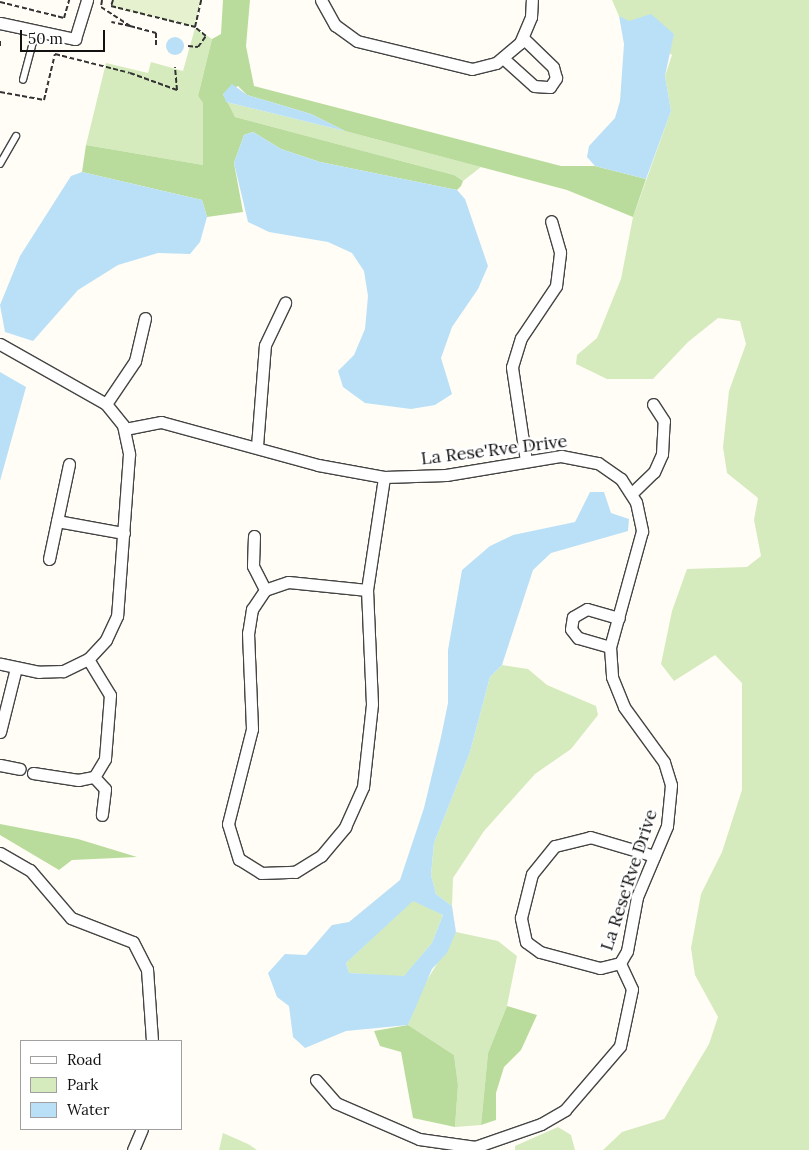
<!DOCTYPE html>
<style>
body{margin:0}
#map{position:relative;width:809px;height:1150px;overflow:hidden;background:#fffdf5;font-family:Lora,serif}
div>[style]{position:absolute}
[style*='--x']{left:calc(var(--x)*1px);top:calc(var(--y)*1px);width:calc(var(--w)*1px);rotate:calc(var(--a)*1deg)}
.green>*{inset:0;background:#d5ebbd}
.forest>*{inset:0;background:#b9dc9c}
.pitch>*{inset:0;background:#e6f2cf}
.water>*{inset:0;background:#b9e0f7}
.round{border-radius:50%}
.path>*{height:2px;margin-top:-1px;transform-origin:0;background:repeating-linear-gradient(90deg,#333 0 5px,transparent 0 7.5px)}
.roads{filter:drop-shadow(1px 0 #444) drop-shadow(-1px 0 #444) drop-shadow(0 1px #444) drop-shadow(0 -1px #444)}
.lane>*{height:5.5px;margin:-2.75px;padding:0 2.75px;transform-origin:2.75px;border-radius:2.75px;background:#fff}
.street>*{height:11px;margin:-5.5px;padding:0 5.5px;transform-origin:5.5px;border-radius:5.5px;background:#fff}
span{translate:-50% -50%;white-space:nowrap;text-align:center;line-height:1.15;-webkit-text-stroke:5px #fff;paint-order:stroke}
.street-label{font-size:18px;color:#111}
.legend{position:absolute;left:20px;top:1040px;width:162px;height:90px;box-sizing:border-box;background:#fff;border:1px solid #a0a0a0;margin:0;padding:6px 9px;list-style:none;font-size:15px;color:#111}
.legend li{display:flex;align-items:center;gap:10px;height:25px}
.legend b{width:25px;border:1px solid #a0a0a0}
.scale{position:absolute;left:20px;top:30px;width:85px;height:22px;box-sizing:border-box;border:2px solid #111;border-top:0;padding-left:6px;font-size:15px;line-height:18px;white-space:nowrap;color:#111;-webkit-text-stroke:4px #fff;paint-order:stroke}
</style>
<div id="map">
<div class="green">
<div style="clip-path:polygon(612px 0,809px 0,809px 1150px,603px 1150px,622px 1132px,664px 1119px,709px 1044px,718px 1017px,695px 975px,691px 948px,701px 894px,722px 852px,742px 790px,742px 683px,715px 655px,674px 681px,661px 664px,672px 611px,687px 569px,747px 567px,761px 556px,754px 520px,758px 498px,727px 473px,723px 447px,729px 391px,746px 344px,740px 321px,718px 318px,688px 342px,653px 379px,607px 379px,576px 364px,577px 355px,597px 338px,621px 279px,633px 217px,671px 111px,665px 76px,672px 55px,619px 16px)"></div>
<div style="clip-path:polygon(195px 28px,212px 39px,198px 96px,203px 103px,203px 165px,86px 145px,106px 63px,148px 73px,151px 62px,183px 71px)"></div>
<div style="clip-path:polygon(226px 102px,345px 131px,481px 167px,463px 181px,454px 175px,235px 117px)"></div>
<div style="clip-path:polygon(502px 665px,528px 669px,547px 685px,596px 706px,598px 715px,571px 749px,535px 774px,484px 831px,453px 878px,452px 906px,436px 894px,431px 875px,434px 843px,470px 752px,490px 677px)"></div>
<div style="clip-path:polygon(413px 900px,443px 915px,432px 943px,404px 977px,349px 973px,346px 963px)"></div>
<div style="clip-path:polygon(456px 932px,498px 941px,517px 956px,507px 1006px,488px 1053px,481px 1125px,455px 1127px,458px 1085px,454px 1055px,408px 1025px,423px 987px)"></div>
<div style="clip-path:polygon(558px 1127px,571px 1135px,575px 1150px,515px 1150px,515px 1146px)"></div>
<div style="clip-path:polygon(223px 1133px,248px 1144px,257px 1150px,219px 1150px)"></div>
</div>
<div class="forest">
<div style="clip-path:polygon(223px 0,250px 0,246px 46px,254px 86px,561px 166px,595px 166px,646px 179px,633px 217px,567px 190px,345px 131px,311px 114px,247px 95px,238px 86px,223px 94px,235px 117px,454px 175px,463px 181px,461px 186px,457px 190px,320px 162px,281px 149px,253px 132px,244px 135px,234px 163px,243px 212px,207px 217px,202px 200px,82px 172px,86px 145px,203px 165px,203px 103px,198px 96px,212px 39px,221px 34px)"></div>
<div style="clip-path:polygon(0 824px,78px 839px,137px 857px,72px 860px,59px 870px,0 835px)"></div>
<div style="clip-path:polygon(507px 1006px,537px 1015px,521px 1050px,504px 1067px,496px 1093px,496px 1120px,481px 1125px,488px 1053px)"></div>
<div style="clip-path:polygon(408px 1025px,454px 1055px,458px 1085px,455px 1127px,413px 1118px,401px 1052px,380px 1046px,374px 1031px)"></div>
</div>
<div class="pitch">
<div style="clip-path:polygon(113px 0,201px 0,195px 27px,111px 7px)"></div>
</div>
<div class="water">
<div style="clip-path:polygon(651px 14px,674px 34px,665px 76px,671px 111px,646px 179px,595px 166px,587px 157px,589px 146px,615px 118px,620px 101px,624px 44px,619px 16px,629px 21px)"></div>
<div class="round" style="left:166px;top:37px;width:18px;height:18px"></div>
<div style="clip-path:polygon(232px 84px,247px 95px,311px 114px,345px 131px,226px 102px,223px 94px)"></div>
<div style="clip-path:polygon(253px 132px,281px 149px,320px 162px,457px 190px,465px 199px,488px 266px,478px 289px,452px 327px,441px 358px,452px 394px,435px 405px,411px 409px,365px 403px,343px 387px,338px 371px,354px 355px,365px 329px,368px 296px,364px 271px,352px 253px,328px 242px,269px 232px,248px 222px,234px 163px,244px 135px)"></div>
<div style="clip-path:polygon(82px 172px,202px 200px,207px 217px,200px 242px,190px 254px,158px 253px,118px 265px,78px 290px,33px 341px,5px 332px,0 305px,20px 256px,71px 176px)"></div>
<div style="clip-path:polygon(0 372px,26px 387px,0 481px)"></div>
<div style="clip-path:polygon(evenodd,590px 492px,604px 492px,611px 513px,629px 519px,628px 531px,551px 553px,533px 570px,502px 665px,490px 677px,470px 752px,434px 843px,431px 875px,436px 894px,452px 906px,456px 932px,447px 953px,432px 969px,408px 1025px,346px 1031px,305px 1048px,293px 1037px,289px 1006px,277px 997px,268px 973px,285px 954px,306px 955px,332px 925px,349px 922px,400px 880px,424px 808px,441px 737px,448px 703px,448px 650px,462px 570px,490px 546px,513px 535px,575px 522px,590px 492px,413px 901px,443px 915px,432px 943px,404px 976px,349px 973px,346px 963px,413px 901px)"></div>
</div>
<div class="path">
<div style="--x:102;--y:0;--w:7;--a:98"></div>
<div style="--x:101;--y:7;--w:35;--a:33"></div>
<div style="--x:130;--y:26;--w:19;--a:-168"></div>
<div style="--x:113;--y:0;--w:6;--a:108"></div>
<div style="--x:111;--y:6;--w:87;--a:14"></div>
<div style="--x:195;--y:27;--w:28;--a:-77"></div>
<div style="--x:0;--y:2;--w:66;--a:14"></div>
<div style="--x:64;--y:18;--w:19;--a:-74"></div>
<div style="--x:130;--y:26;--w:27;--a:15"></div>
<div style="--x:156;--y:33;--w:12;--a:90"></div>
<div style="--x:0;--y:41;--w:5;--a:90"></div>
<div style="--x:188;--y:46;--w:10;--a:6"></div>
<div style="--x:198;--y:47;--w:14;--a:-54"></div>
<div style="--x:206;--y:36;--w:14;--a:-141"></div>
<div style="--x:0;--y:92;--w:45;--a:10.3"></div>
<div style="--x:44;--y:100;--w:47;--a:-76.6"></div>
<div style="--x:55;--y:54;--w:77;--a:14.2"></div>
<div style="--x:130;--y:73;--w:50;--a:19.9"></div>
<div style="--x:177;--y:90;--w:23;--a:-95"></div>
</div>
<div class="roads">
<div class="lane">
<div style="--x:23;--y:80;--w:51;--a:-75.1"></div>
<div style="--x:0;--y:164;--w:32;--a:-60"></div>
</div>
<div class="street">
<div style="--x:321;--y:0;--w:29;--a:61"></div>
<div style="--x:335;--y:25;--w:27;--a:36"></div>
<div style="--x:357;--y:41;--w:118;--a:13.7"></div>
<div style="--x:472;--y:69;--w:25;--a:-14"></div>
<div style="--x:496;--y:63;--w:31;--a:-40"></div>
<div style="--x:520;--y:43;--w:28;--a:-67"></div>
<div style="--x:531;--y:17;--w:17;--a:-87"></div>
<div style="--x:0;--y:23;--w:77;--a:12"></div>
<div style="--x:75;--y:39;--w:41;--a:-72.9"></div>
<div style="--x:504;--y:59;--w:40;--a:42"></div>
<div style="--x:534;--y:86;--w:16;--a:4"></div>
<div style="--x:550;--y:87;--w:11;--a:-56"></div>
<div style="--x:556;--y:78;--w:11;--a:-105"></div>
<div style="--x:553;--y:67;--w:42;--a:-136"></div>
<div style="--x:0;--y:344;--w:122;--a:29.5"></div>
<div style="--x:106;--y:404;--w:27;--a:51"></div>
<div style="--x:123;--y:425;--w:30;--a:78"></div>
<div style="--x:129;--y:454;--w:162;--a:94.2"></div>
<div style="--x:117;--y:616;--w:26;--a:115"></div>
<div style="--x:106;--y:640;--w:26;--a:133"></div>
<div style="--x:88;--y:659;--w:28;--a:154"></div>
<div style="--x:63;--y:671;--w:24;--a:178"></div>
<div style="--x:39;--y:672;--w:40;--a:-168"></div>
<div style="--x:106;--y:404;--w:52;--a:-56"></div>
<div style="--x:135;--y:361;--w:44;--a:-76.9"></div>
<div style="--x:125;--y:429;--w:37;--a:-11"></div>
<div style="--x:161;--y:422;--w:163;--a:15.3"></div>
<div style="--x:318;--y:465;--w:67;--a:10.3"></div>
<div style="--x:384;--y:477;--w:62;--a:-1.8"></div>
<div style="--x:446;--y:475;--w:117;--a:-9.4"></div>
<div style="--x:561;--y:456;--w:38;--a:11"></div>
<div style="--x:598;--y:463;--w:28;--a:35"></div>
<div style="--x:621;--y:479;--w:27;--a:57"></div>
<div style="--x:636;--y:502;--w:30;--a:78"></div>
<div style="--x:642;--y:531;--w:120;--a:105.4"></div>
<div style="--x:610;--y:647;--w:30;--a:86"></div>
<div style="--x:612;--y:677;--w:32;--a:68"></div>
<div style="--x:624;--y:707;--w:68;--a:54"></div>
<div style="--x:664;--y:762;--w:24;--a:73"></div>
<div style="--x:671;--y:785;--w:41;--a:95.6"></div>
<div style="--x:667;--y:826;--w:77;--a:112.9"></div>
<div style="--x:637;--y:897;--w:55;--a:100.5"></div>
<div style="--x:627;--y:951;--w:14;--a:120"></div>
<div style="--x:620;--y:963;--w:21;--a:166"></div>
<div style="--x:600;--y:968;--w:62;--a:-165.1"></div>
<div style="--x:540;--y:952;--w:17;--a:-144"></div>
<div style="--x:526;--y:942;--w:25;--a:-102"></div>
<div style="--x:521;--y:918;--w:45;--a:-76"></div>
<div style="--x:532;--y:874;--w:36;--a:-51"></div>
<div style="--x:555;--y:846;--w:36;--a:-14"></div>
<div style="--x:590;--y:837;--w:67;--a:16.5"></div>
<div style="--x:257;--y:446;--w:101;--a:-85.5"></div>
<div style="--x:265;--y:345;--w:47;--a:-64.5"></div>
<div style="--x:526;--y:461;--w:95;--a:-98.5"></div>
<div style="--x:512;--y:367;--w:30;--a:-73"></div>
<div style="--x:521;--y:338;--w:63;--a:-56.1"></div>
<div style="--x:556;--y:286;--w:34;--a:-83"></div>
<div style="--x:560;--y:252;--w:32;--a:-106"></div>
<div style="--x:632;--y:493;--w:30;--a:-44"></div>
<div style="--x:654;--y:472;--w:20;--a:-66"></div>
<div style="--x:662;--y:454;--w:33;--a:-87"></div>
<div style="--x:664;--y:421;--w:20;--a:-123"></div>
<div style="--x:57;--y:521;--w:68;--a:10.2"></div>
<div style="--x:254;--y:536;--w:30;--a:92"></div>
<div style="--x:253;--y:566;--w:27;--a:63"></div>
<div style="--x:49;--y:559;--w:97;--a:-78.1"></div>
<div style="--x:367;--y:590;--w:79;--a:-174.2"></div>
<div style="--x:288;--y:582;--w:24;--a:161"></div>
<div style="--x:265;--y:590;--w:23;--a:124"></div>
<div style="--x:252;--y:609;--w:24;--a:99"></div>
<div style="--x:248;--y:633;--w:96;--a:87.6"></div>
<div style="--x:252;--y:729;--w:98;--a:104.2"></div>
<div style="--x:228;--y:824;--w:37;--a:73"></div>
<div style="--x:239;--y:859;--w:26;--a:32"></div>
<div style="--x:261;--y:873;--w:34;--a:-2"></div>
<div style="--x:295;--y:872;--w:31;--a:-32"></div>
<div style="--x:321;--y:856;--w:38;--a:-50"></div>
<div style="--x:345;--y:827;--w:44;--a:-65.8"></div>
<div style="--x:363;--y:787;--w:83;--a:-83.8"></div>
<div style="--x:372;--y:704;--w:114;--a:-92.5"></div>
<div style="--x:367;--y:590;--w:114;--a:-81.4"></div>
<div style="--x:610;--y:647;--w:33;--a:-164"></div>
<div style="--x:578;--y:638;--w:11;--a:-128"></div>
<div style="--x:571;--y:629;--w:12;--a:-81"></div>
<div style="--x:573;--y:617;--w:16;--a:-30"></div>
<div style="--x:587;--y:609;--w:33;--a:16"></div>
<div style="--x:88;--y:659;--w:42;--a:58.6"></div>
<div style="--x:110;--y:695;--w:64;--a:94.5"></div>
<div style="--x:105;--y:759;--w:21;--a:121"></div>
<div style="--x:94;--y:777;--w:16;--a:47"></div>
<div style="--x:105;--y:789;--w:26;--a:97"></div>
<div style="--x:0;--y:732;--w:66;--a:-76"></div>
<div style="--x:0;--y:765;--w:20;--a:11"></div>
<div style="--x:33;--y:773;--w:46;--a:8.8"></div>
<div style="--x:78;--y:780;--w:16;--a:-11"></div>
<div style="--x:0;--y:853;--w:34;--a:30"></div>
<div style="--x:30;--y:870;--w:63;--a:49.5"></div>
<div style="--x:71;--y:918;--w:66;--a:21.2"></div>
<div style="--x:133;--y:942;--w:30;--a:63"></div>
<div style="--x:147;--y:969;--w:72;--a:86"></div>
<div style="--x:316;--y:1080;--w:30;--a:49"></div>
<div style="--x:336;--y:1103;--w:90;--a:23.4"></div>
<div style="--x:419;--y:1139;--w:57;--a:8.1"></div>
<div style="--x:475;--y:1147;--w:70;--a:-19.2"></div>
<div style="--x:541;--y:1124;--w:28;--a:-30"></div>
<div style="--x:565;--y:1110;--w:84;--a:-49.3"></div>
<div style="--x:620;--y:1046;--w:58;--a:-78.1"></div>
<div style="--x:632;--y:989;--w:29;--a:-115"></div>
<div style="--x:133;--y:1150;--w:23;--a:-67"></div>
</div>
</div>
<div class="street-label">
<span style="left:494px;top:450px;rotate:-7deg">La Rese'Rve Drive</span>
<span style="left:629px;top:880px;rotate:-72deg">La Rese'Rve Drive</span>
</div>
<ul class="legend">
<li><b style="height:6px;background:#fff"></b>Road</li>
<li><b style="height:14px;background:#d5ebbd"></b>Park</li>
<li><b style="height:14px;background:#b9e0f7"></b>Water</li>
</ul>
<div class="scale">50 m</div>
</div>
